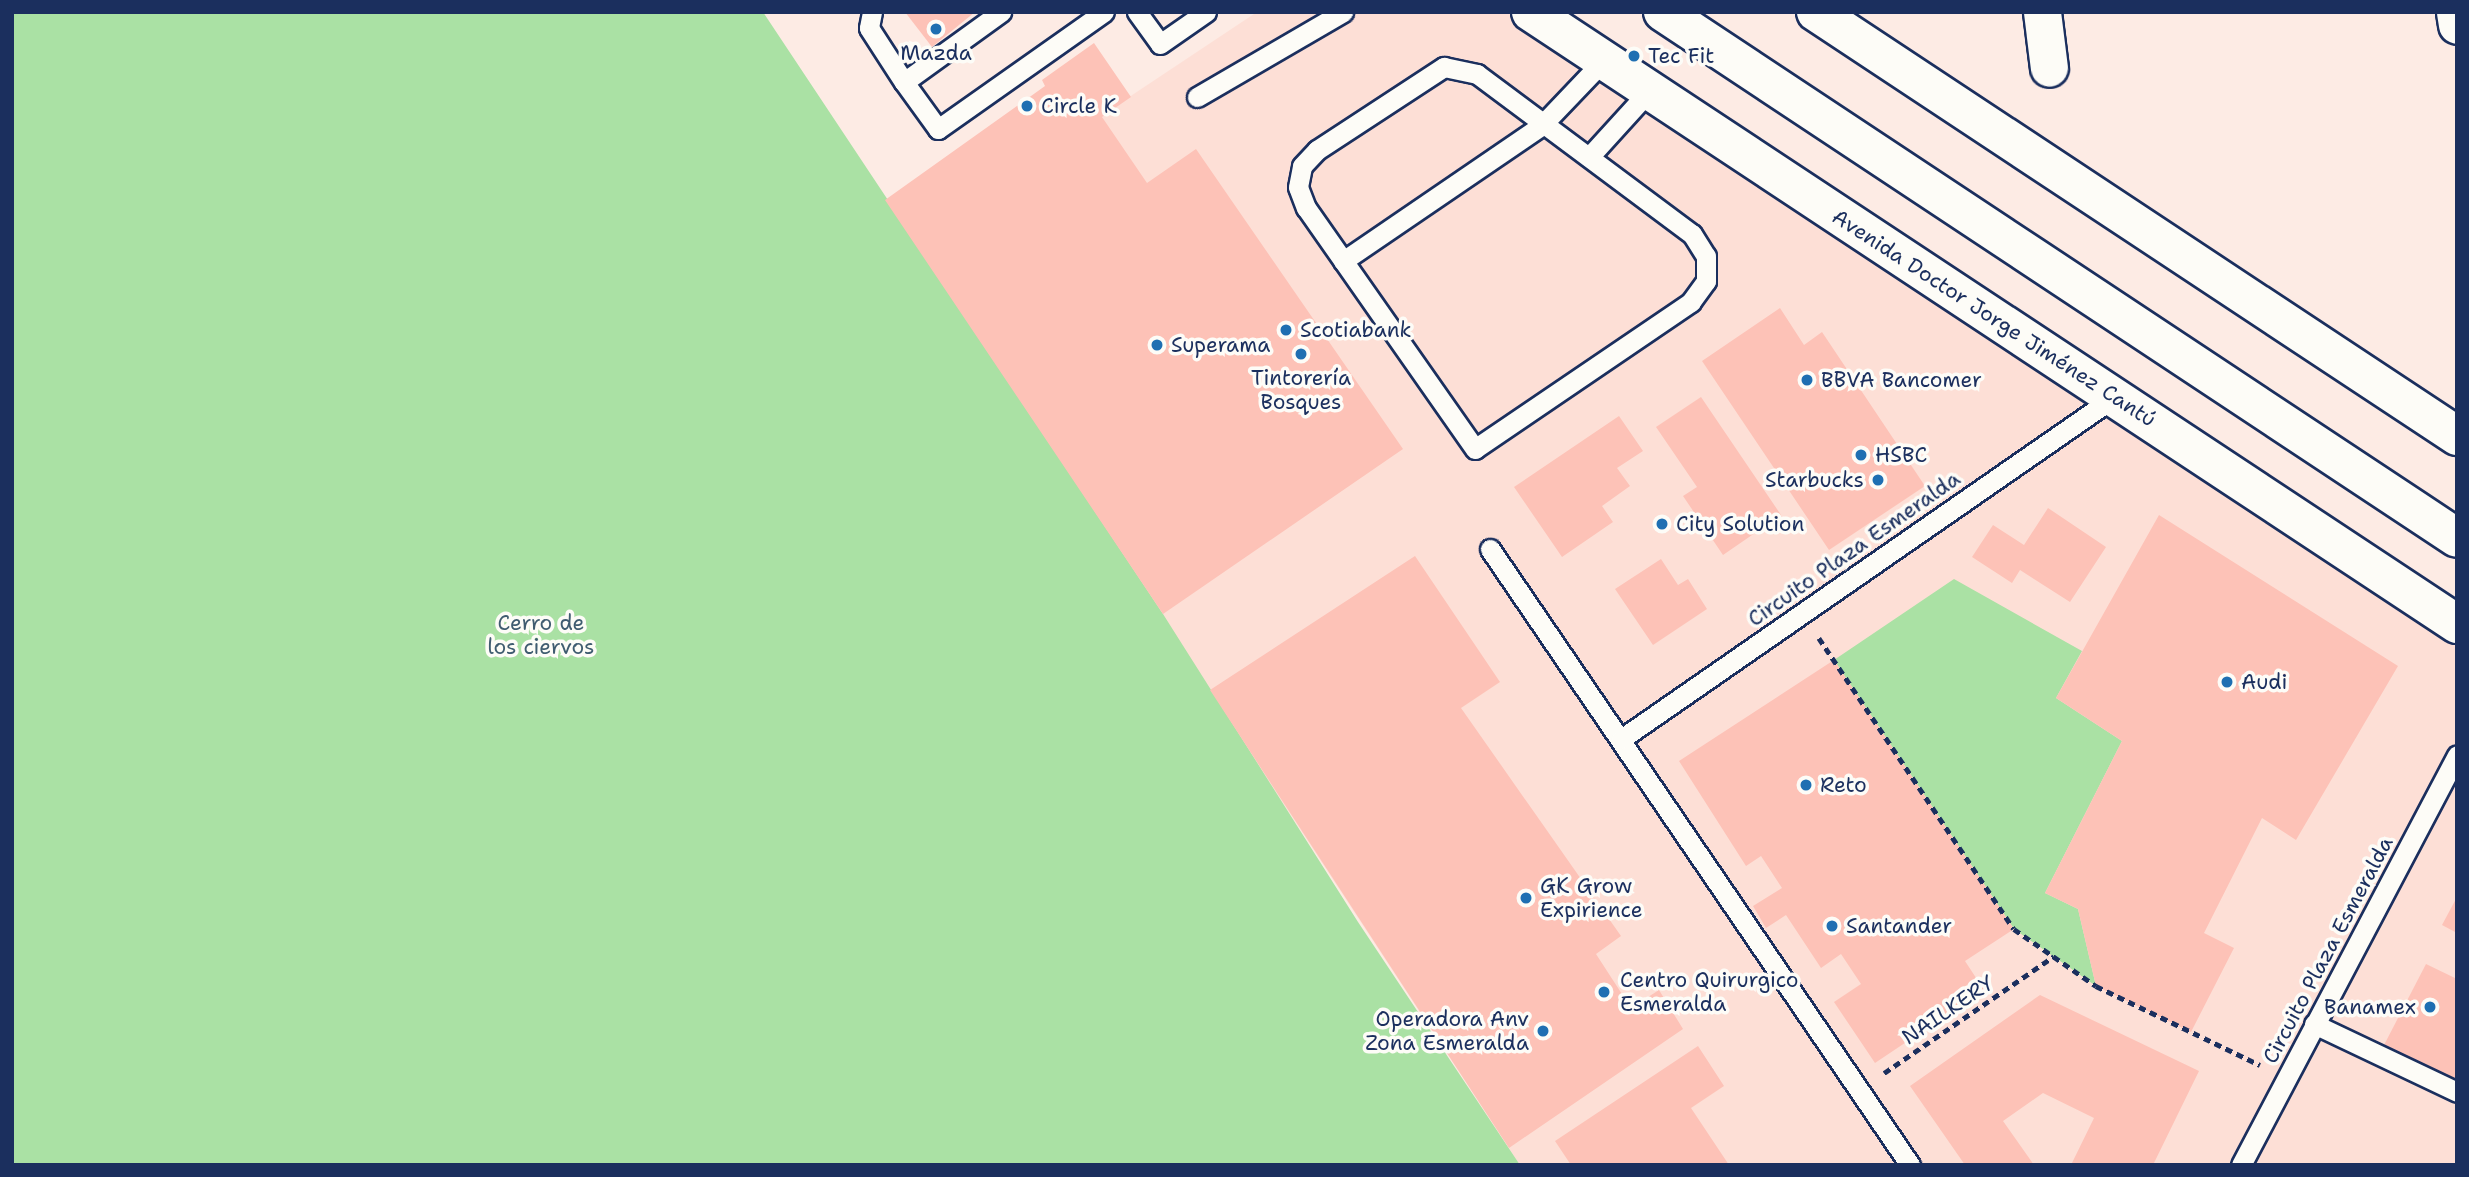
<!DOCTYPE html>
<meta charset="utf-8">
<style>
body{margin:0}
#map{position:relative;width:2469px;height:1177px;overflow:hidden;background:#fdebe4;font-family:"Shantell Sans",sans-serif}
div>[style]{position:absolute}
[style*='--x']{left:calc(var(--x)*1px);top:calc(var(--y)*1px);width:calc(var(--w)*1px);rotate:calc(var(--a)*1deg)}
.built>*{inset:0;background:#fddfd6}
.green>*{inset:0;background:#aae1a4}
.building>*{inset:0;background:#fdc2b7}
.path>*{height:4.5px;margin-top:-2.25px;transform-origin:0;background:repeating-linear-gradient(90deg,#1b2f5e 0 7px,transparent 0 12px)}
.roads{filter:drop-shadow(2px 0 #1b2f5e) drop-shadow(-2px 0 #1b2f5e) drop-shadow(0 2px #1b2f5e) drop-shadow(0 -2px #1b2f5e)}
.lane>*{height:19px;margin:-9.5px;padding:0 9.5px;transform-origin:9.5px;border-radius:9.5px;background:#fdfcf7}
.street>*{height:37px;margin:-18.5px;padding:0 18.5px;transform-origin:18.5px;border-radius:18.5px;background:#fdfcf7}
.secondary>*{height:38px;margin:-19px;padding:0 19px;transform-origin:19px;border-radius:19px;background:#fdfcf7}
.dots>*{width:19px;height:19px;translate:-50% -50%;box-sizing:border-box;border:4px solid #fdfcf7;border-radius:50%}
span{translate:-50% -50%;white-space:nowrap;text-align:center;line-height:1.15;-webkit-text-stroke:7px #fdfcf7;paint-order:stroke}
.poi-label{font-size:21px;color:#1b2f5e}
.left{translate:0 -50%;text-align:left}
.right{translate:-100% -50%;text-align:right}
.street-label{font-size:21px;color:#1b2f5e}
.park-label{font-size:21px;color:#3f5c70}
.frame{position:absolute;inset:0;border:14px solid #1b2f5e;pointer-events:none}
</style>
<div id="map">
<div class="built">
<div style="clip-path:polygon(1257px 12px,1530px 12px,2457px 624px,2457px 1165px,1520px 1165px,914px 240px)"></div>
</div>
<div class="green">
<div style="clip-path:polygon(12px 12px,763px 12px,1163px 614px,1358px 922px,1520px 1165px,12px 1165px)"></div>
<div style="clip-path:polygon(1954px 579px,2082px 651px,2056px 698px,2122px 741px,2045px 893px,2078px 909px,2096px 986px,2014px 929px,1834px 660px)"></div>
</div>
<div class="building">
<div style="clip-path:polygon(905px 12px,975px 12px,932px 47px)"></div>
<div style="clip-path:polygon(1094px 43px,1131px 97px,1102px 117px,1147px 183px,1196px 149px,1403px 449px,1163px 614px,885px 200px,1045px 86px,1042px 80px)"></div>
<div style="clip-path:polygon(1780px 308px,1804px 345px,1822px 332px,1925px 486px,1829px 550px,1702px 361px)"></div>
<div style="clip-path:polygon(1701px 397px,1781px 515px,1723px 555px,1683px 496px,1697px 487px,1656px 427px)"></div>
<div style="clip-path:polygon(1619px 416px,1643px 451px,1617px 468px,1630px 486px,1602px 506px,1613px 522px,1562px 557px,1514px 487px)"></div>
<div style="clip-path:polygon(2048px 508px,2106px 547px,2070px 602px,2020px 570px,2012px 583px,1972px 557px,1993px 525px,2024px 545px)"></div>
<div style="clip-path:polygon(2159px 515px,2398px 666px,2296px 840px,2262px 818px,2204px 933px,2234px 948px,2191px 1032px,2096px 986px,2078px 909px,2045px 893px,2122px 741px,2056px 698px)"></div>
<div style="clip-path:polygon(1415px 556px,1500px 682px,1461px 708px,1621px 936px,1596px 954px,1631px 1008px,1659px 990px,1683px 1029px,1509px 1148px,1210px 690px)"></div>
<div style="clip-path:polygon(1661px 559px,1678px 585px,1688px 579px,1707px 609px,1653px 645px,1615px 589px)"></div>
<div style="clip-path:polygon(1834px 660px,2014px 929px,1965px 961px,1984px 990px,1875px 1063px,1834px 1002px,1861px 984px,1841px 954px,1821px 968px,1786px 915px,1766px 928px,1753px 906px,1782px 888px,1761px 856px,1746px 866px,1679px 761px)"></div>
<div style="clip-path:polygon(2457px 897px,2457px 933px,2442px 925px)"></div>
<div style="clip-path:polygon(2426px 964px,2457px 979px,2457px 1085px,2383px 1047px)"></div>
<div style="clip-path:polygon(2040px 995px,2199px 1071px,2153px 1165px,2071px 1165px,2094px 1118px,2043px 1093px,2003px 1121px,2034px 1165px,1965px 1165px,1910px 1086px)"></div>
<div style="clip-path:polygon(1698px 1046px,1724px 1086px,1691px 1108px,1729px 1165px,1571px 1165px,1555px 1141px)"></div>
</div>
<div class="path">
<div style="--x:1819;--y:638;--w:350;--a:56.2"></div>
<div style="--x:2014;--y:929;--w:100;--a:34.8"></div>
<div style="--x:2096;--y:986;--w:182;--a:25.7"></div>
<div style="--x:1884;--y:1073;--w:206;--a:-34.5"></div>
</div>
<div class="roads">
<div class="lane">
<div style="--x:872;--y:12;--w:16;--a:101"></div>
<div style="--x:869;--y:28;--w:64;--a:57.1"></div>
<div style="--x:904;--y:82;--w:120;--a:-35.8"></div>
<div style="--x:1137;--y:12;--w:39;--a:54"></div>
<div style="--x:1160;--y:44;--w:56;--a:-34.8"></div>
<div style="--x:1444;--y:67;--w:34;--a:12"></div>
<div style="--x:1477;--y:74;--w:268;--a:36.7"></div>
<div style="--x:1692;--y:234;--w:26;--a:58"></div>
<div style="--x:1706;--y:256;--w:25;--a:90"></div>
<div style="--x:1706;--y:281;--w:26;--a:126"></div>
<div style="--x:1691;--y:302;--w:261;--a:145.8"></div>
<div style="--x:1475;--y:449;--w:294;--a:-125"></div>
<div style="--x:1306;--y:208;--w:22;--a:-111"></div>
<div style="--x:1298;--y:187;--w:21;--a:-79"></div>
<div style="--x:1302;--y:166;--w:22;--a:-47"></div>
<div style="--x:1317;--y:150;--w:152;--a:-33.2"></div>
<div style="--x:904;--y:82;--w:58;--a:54.1"></div>
<div style="--x:938;--y:129;--w:203;--a:-35.2"></div>
<div style="--x:1197;--y:97;--w:169;--a:-30.2"></div>
<div style="--x:1589;--y:157;--w:91;--a:-47.7"></div>
<div style="--x:1343;--y:261;--w:241;--a:-34.3"></div>
<div style="--x:1542;--y:125;--w:90;--a:-46.4"></div>
<div style="--x:1490;--y:549;--w:746;--a:55.71"></div>
<div style="--x:1621;--y:739;--w:599;--a:-34.73"></div>
<div style="--x:2314;--y:1024;--w:158;--a:25.4"></div>
<div style="--x:2241;--y:1165;--w:463;--a:-62.2"></div>
</div>
<div class="street">
<div style="--x:2042;--y:12;--w:56;--a:82.9"></div>
<div style="--x:2455;--y:12;--w:13;--a:81"></div>
</div>
<div class="secondary">
<div style="--x:1531;--y:12;--w:1110;--a:33.46"></div>
<div style="--x:1663;--y:12;--w:952;--a:33.52"></div>
<div style="--x:1816;--y:12;--w:769;--a:33.48"></div>
</div>
</div>
<div class="dots">
<div style="left:936px;top:29px;background:#1f6fb2"></div>
<div style="left:1634px;top:56px;background:#1f6fb2"></div>
<div style="left:1027px;top:106px;background:#1f6fb2"></div>
<div style="left:1286px;top:330px;background:#1f6fb2"></div>
<div style="left:1157px;top:345px;background:#1f6fb2"></div>
<div style="left:1301px;top:354px;background:#1f6fb2"></div>
<div style="left:1807px;top:380px;background:#1f6fb2"></div>
<div style="left:1861px;top:455px;background:#1f6fb2"></div>
<div style="left:1878px;top:480px;background:#1f6fb2"></div>
<div style="left:1662px;top:524px;background:#1f6fb2"></div>
<div style="left:2227px;top:682px;background:#1f6fb2"></div>
<div style="left:1806px;top:785px;background:#1f6fb2"></div>
<div style="left:1526px;top:898px;background:#1f6fb2"></div>
<div style="left:1832px;top:926px;background:#1f6fb2"></div>
<div style="left:1604px;top:992px;background:#1f6fb2"></div>
<div style="left:2430px;top:1007px;background:#1f6fb2"></div>
<div style="left:1543px;top:1031px;background:#1f6fb2"></div>
</div>
<div class="poi-label">
<span style="left:936px;top:53px">Mazda</span>
<span class="left" style="left:1648px;top:56px">Tec Fit</span>
<span class="left" style="left:1041px;top:106px">Circle K</span>
<span class="left" style="left:1300px;top:330px">Scotiabank</span>
<span class="left" style="left:1171px;top:345px">Superama</span>
<span style="left:1301px;top:390px">Tintorería<br>Bosques</span>
<span class="left" style="left:1821px;top:380px">BBVA Bancomer</span>
<span class="left" style="left:1875px;top:455px">HSBC</span>
<span class="right" style="left:1864px;top:480px">Starbucks</span>
<span class="left" style="left:1676px;top:524px">City Solution</span>
<span class="left" style="left:2241px;top:682px">Audi</span>
<span class="left" style="left:1820px;top:785px">Reto</span>
<span class="left" style="left:1540px;top:898px">GK Grow<br>Expirience</span>
<span class="left" style="left:1846px;top:926px">Santander</span>
<span class="left" style="left:1620px;top:992px">Centro Quirurgico<br>Esmeralda</span>
<span class="right" style="left:2416px;top:1007px">Banamex</span>
<span class="right" style="left:1529px;top:1031px">Operadora Anv<br>Zona Esmeralda</span>
</div>
<div class="street-label">
<span style="left:1994px;top:318px;rotate:33deg">Avenida Doctor Jorge Jiménez Cantú</span>
<span style="left:1854px;top:549px;rotate:-35deg">Circuito Plaza Esmeralda</span>
<span style="left:2328px;top:950px;rotate:-62deg">Circuito Plaza Esmeralda</span>
<span style="left:1948px;top:1010px;rotate:-34deg">NAILKERY</span>
</div>
<div class="park-label">
<span style="left:541px;top:635px">Cerro de<br>los ciervos</span>
</div>
<div class="frame"></div>
</div>
